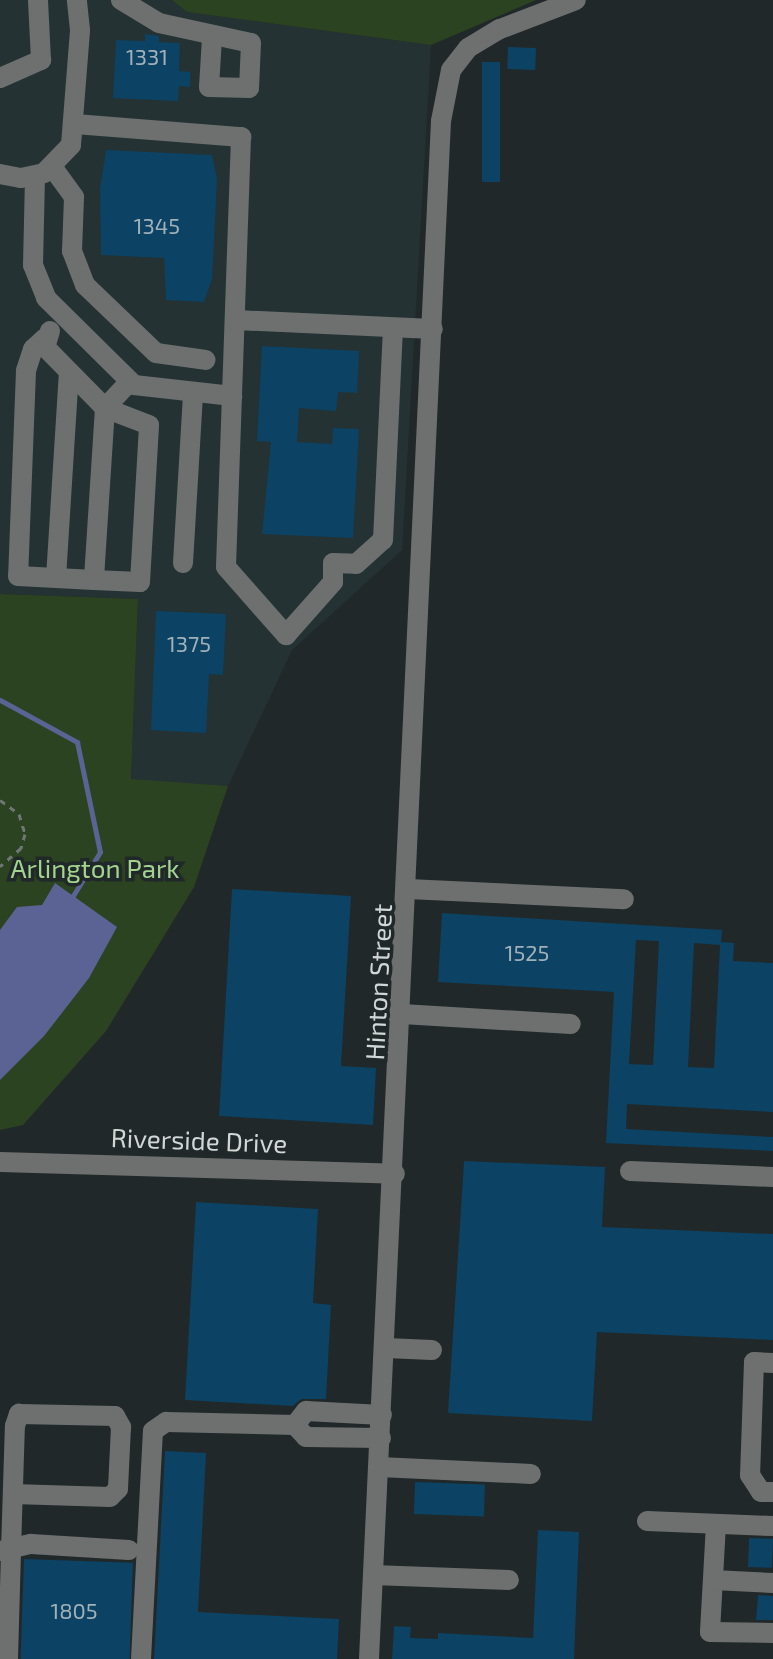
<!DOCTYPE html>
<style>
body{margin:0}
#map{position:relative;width:773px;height:1659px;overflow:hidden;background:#212829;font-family:"Exo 2",sans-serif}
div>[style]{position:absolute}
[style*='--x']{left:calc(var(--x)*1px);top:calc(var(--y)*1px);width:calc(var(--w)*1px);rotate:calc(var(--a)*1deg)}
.built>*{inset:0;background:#243234}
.green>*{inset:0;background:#2c4321}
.water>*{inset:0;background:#5b6394}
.stream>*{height:5px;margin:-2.5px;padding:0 2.5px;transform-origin:2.5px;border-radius:2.5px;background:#5b6394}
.building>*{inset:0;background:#0c4263;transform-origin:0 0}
.path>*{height:3px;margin-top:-1.5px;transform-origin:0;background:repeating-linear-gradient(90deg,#6f7676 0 6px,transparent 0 12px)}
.minor>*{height:20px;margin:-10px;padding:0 10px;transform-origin:10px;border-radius:10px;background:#6d706f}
span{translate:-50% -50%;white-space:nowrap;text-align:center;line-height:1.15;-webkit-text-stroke:7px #212829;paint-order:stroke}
.number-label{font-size:22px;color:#a0b1b9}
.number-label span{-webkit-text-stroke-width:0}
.park-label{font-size:26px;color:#a3d48e}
.street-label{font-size:26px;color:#d1d6d6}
</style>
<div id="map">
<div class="built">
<div style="clip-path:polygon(0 0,172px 0,187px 12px,431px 45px,402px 550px,292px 650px,228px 786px,131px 780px,138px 599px,0 594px)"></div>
</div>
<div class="green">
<div style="clip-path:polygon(172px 0,536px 0,431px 45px,187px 12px)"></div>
<div style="clip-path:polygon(0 594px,138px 599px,131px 779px,228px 786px,194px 887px,106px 1031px,23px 1125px,0 1130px)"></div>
</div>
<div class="water">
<div style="clip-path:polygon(55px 883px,117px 927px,89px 978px,44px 1036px,0 1080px,0 930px,17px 907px,42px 905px)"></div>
</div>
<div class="stream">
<div style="--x:0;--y:700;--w:88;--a:28.6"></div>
<div style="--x:77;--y:742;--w:112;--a:78.2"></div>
<div style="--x:100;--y:852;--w:55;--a:121.7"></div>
</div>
<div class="building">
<div style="clip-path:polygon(145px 34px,159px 36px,159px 42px,180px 43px,179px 71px,190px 72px,190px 87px,179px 86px,178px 101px,113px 98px,116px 40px,145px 41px)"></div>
<div style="left:508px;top:47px;width:28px;height:22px;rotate:2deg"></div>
<div style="left:482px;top:62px;width:18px;height:120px"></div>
<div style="clip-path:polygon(106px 150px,212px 155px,217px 179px,215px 221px,212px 279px,204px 302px,166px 300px,164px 258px,101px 255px,100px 189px)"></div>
<div style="clip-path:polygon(262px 346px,359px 351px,357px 393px,338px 392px,336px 411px,299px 408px,297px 442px,332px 444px,333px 428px,359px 429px,353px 538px,262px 534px,271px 442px,257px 441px)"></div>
<div style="clip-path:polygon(156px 611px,226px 614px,223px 675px,209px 674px,206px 733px,151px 730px)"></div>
<div style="clip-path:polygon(232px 889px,351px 896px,341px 1066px,376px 1068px,373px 1125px,219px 1116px)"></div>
<div style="clip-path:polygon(evenodd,442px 913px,722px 930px,721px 942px,734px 943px,733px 961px,773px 963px,773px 1112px,627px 1104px,626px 1129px,773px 1137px,773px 1151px,606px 1143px,614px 992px,438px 982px,442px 913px,636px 940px,659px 941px,653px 1065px,629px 1064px,636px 940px,442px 913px,694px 943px,720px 945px,714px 1068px,688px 1067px,694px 943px)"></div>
<div style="clip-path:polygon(464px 1161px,605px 1167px,602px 1227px,773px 1234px,773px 1340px,597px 1332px,592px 1421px,448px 1413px)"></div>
<div style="clip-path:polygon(196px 1202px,318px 1209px,313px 1303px,331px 1305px,326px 1399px,301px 1399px,293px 1406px,185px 1400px)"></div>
<div style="clip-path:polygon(165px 1451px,206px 1453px,198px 1612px,339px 1619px,337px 1659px,154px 1659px)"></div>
<div style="left:415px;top:1482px;width:70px;height:32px;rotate:2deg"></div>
<div style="clip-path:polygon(538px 1530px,579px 1532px,574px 1659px,392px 1659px,394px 1626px,411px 1627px,410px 1638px,438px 1639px,438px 1633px,533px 1638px)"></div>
<div style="left:749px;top:1538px;width:24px;height:29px;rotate:2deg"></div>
<div style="left:24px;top:1559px;width:109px;height:100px;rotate:2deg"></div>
<div style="clip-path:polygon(758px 1595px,773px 1596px,773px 1620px,756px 1620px)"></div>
</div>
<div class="path">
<div style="--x:0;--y:800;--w:24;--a:36"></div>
<div style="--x:19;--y:814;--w:21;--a:73"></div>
<div style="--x:25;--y:834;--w:15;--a:106"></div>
<div style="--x:21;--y:848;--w:28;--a:139"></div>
</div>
<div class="minor">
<div style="--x:121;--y:0;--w:44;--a:31.2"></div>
<div style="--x:159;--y:23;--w:94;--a:12.3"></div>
<div style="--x:251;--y:43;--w:45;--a:92.5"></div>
<div style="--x:249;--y:88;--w:40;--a:-178.6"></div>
<div style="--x:209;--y:87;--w:49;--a:-86.5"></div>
<div style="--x:0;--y:78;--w:45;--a:-23.7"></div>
<div style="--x:41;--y:60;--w:60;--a:-92.9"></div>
<div style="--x:75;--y:124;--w:167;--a:4.5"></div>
<div style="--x:241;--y:137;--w:430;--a:92"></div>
<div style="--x:226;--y:567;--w:91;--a:48.6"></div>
<div style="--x:286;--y:635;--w:71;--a:-48.4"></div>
<div style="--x:333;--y:582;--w:19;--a:-90"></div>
<div style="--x:333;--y:563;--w:23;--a:2"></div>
<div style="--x:356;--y:564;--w:36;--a:-42"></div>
<div style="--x:383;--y:540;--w:212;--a:-87.3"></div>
<div style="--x:53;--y:168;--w:36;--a:54"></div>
<div style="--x:74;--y:197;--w:54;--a:92.1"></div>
<div style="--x:72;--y:251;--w:36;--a:69"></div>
<div style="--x:85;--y:285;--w:98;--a:43.8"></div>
<div style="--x:156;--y:353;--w:50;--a:8"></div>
<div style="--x:0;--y:174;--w:21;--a:11"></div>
<div style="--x:21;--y:178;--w:24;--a:-12"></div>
<div style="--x:44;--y:173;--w:39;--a:-46"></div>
<div style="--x:71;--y:145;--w:115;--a:-85.5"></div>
<div style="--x:80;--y:30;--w:30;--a:-96"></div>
<div style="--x:35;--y:177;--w:88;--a:91.3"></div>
<div style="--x:33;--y:265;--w:35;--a:68"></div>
<div style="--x:46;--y:298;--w:124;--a:44.7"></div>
<div style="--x:134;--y:385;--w:99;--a:6.4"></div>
<div style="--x:235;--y:320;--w:198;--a:2.6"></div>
<div style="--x:50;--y:331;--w:17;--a:107"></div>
<div style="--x:45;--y:347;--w:86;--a:45.5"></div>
<div style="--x:105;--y:408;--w:35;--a:-47"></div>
<div style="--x:45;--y:338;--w:16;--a:137"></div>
<div style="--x:33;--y:349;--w:23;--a:108"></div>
<div style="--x:26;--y:371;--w:205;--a:92.2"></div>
<div style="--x:18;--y:576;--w:76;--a:3"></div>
<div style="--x:94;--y:580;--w:46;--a:2.5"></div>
<div style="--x:140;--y:582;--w:157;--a:-86.7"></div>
<div style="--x:149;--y:425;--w:47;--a:-158.9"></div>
<div style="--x:105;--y:408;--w:172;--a:93.7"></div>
<div style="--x:183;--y:563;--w:169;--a:-86.6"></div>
<div style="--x:56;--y:578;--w:206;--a:-86.4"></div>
<div style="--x:408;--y:889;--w:216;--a:2.7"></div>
<div style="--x:402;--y:1014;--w:169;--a:3.4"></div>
<div style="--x:0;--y:1162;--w:395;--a:1.7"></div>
<div style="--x:630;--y:1171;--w:143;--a:2.4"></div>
<div style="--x:386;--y:1348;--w:46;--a:2.5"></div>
<div style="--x:773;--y:1363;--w:19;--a:-177"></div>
<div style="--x:754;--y:1362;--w:113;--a:92"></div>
<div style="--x:750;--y:1475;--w:20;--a:57"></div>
<div style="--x:761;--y:1492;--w:12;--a:0"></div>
<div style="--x:381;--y:1438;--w:75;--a:-179.2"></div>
<div style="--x:306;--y:1437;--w:16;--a:-133"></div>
<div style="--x:295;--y:1425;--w:18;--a:-52"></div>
<div style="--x:306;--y:1411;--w:76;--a:3"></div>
<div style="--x:379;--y:1467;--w:152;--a:2.6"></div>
<div style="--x:647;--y:1521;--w:126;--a:2.3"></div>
<div style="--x:716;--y:1524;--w:108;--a:93.2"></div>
<div style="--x:710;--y:1632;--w:63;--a:0.9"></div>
<div style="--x:0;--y:1551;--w:32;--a:-13"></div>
<div style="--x:31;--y:1544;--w:98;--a:3.5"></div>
<div style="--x:373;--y:1575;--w:136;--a:2.1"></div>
<div style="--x:713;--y:1580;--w:60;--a:2.9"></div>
<div style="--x:8;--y:1659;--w:109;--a:-88.4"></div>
<div style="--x:11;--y:1550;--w:124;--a:-88.2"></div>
<div style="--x:15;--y:1426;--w:13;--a:-72"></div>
<div style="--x:19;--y:1414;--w:96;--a:1.2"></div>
<div style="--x:115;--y:1416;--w:13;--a:61"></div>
<div style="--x:121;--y:1427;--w:62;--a:92.8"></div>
<div style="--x:118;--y:1489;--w:11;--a:135"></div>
<div style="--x:110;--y:1497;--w:97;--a:-178.2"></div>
<div style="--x:141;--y:1659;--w:228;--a:-87"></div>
<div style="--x:153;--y:1431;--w:16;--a:-35"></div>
<div style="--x:166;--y:1422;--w:129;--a:1.3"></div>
<div style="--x:369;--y:1659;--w:1540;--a:-87.32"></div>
<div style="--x:441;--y:121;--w:52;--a:-78.9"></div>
<div style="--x:451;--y:70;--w:28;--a:-52"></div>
<div style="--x:468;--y:48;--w:37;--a:-31"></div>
<div style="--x:500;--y:29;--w:81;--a:-20.9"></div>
</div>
<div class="number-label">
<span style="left:147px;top:57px">1331</span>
<span style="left:157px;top:226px">1345</span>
<span style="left:189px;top:644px">1375</span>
<span style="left:527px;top:953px">1525</span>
<span style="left:74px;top:1611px">1805</span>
</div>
<div class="park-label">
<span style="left:95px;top:868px">Arlington Park</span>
</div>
<div class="street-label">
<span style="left:378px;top:982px;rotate:-87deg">Hinton Street</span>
<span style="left:199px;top:1140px;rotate:2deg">Riverside Drive</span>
</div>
</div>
